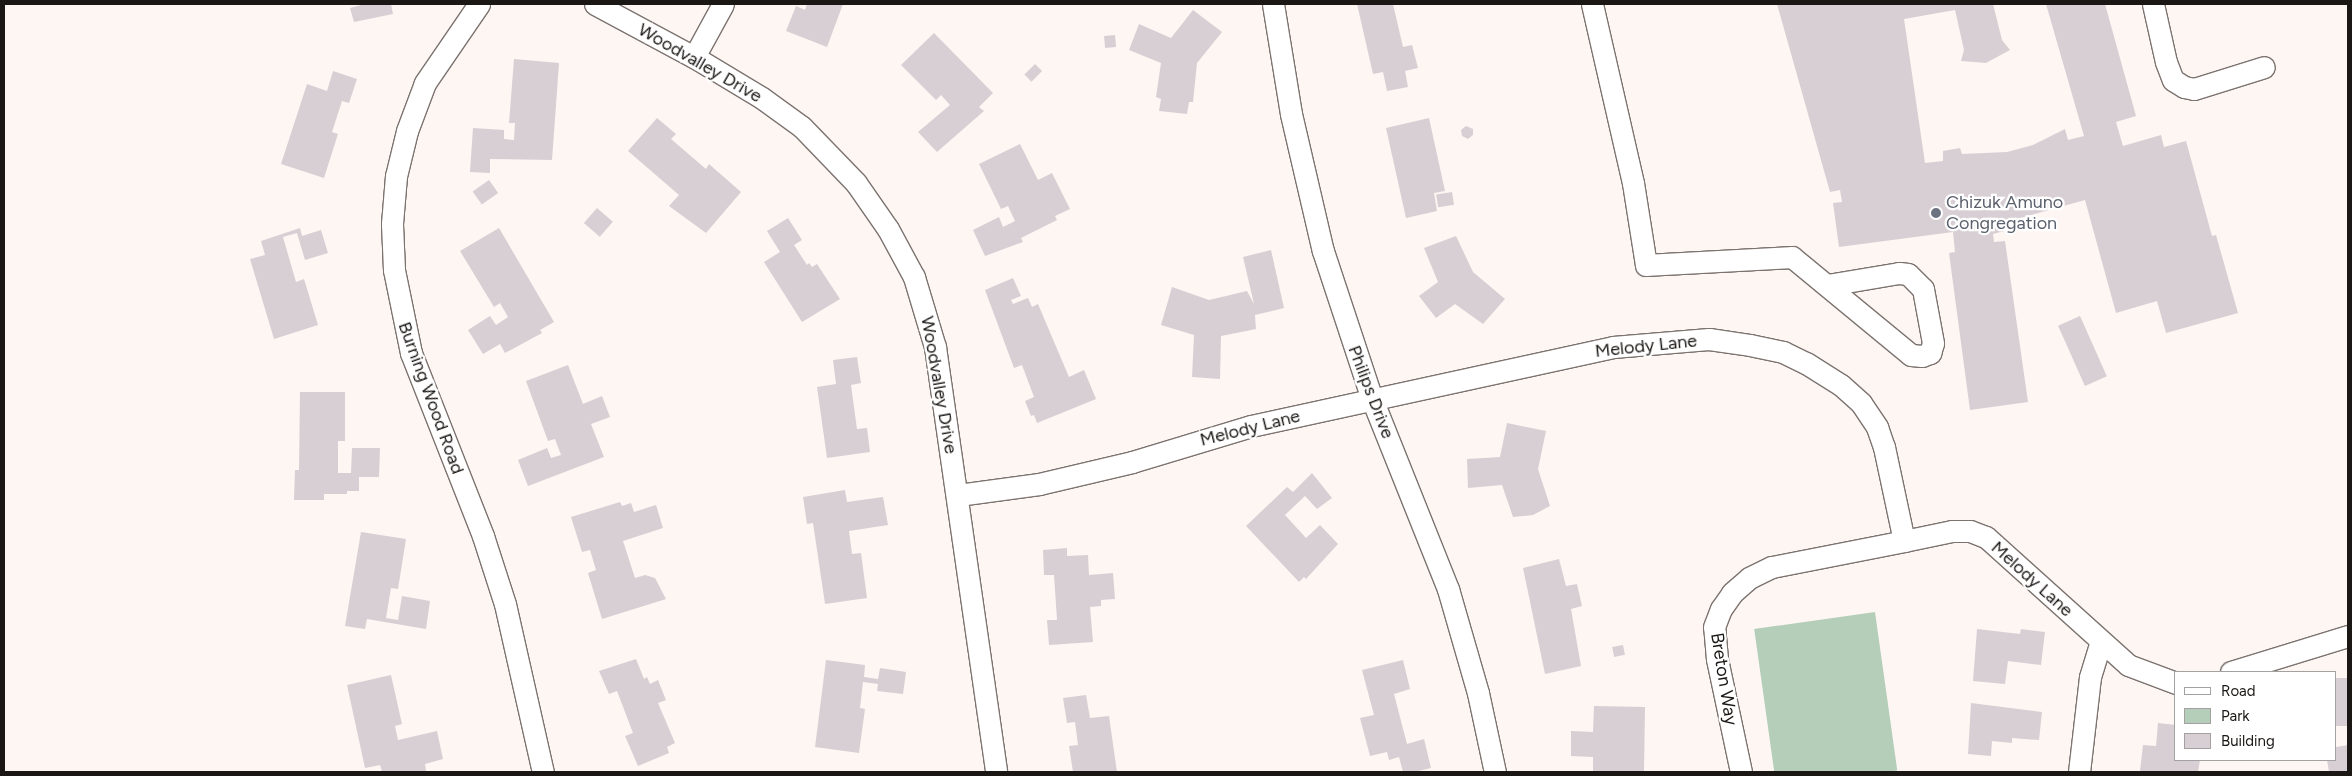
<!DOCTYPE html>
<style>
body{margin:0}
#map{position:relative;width:2352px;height:776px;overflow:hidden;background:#fef6f3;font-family:Figtree,sans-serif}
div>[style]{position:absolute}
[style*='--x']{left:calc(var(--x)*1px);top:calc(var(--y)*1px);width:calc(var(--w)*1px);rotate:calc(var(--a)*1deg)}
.green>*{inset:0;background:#b4ceb9;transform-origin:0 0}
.building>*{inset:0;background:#d8cfd4;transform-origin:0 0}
.roads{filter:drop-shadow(1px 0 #7c736f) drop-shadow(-1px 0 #7c736f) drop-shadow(0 1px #7c736f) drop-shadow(0 -1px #7c736f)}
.minor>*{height:21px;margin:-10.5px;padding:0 10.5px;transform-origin:10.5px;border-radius:10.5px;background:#fff}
.dots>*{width:14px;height:14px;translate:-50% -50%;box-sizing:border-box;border:2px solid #fff;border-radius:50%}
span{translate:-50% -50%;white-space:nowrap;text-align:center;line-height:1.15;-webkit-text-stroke:4.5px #fff;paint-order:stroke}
.street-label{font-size:18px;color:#1a1715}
.worship-label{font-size:18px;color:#5b616d}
.left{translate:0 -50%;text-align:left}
.frame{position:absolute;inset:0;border:5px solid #1a1715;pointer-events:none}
.legend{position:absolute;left:2174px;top:671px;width:162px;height:90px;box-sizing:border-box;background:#fff;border:1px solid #a3a2a1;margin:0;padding:6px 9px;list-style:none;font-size:15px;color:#1a1715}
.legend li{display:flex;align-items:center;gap:10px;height:25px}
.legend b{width:25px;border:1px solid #a3a2a1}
</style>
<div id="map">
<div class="green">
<div style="left:1875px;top:612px;width:160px;height:122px;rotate:82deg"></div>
</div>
<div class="building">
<div style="clip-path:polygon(365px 4px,391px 4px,393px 14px,354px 22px,350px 8px)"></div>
<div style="clip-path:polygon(807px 4px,843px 4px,827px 47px,786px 31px,796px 6px,805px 10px)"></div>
<div style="clip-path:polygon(1357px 4px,1393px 4px,1403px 47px,1412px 45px,1418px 68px,1405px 71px,1408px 87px,1387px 91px,1383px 72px,1373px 74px)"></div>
<div style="clip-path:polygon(1777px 4px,1993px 4px,2002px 40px,2010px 50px,1986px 63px,1961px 61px,1964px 50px,1955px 10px,1904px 19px,1925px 163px,1943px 161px,1943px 151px,1960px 148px,1962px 154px,2007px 152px,2033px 145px,2065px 129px,2068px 140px,2084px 136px,2046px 4px,2105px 4px,2136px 116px,2116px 122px,2123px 146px,2161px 135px,2164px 147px,2186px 141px,2212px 236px,2216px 235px,2238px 313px,2166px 333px,2157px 301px,2116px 313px,2085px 200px,2002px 223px,2004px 231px,1993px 234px,1994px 242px,2005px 241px,2028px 402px,1970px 410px,1949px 253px,1955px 252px,1953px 232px,1839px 247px,1833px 203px,1842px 202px,1840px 190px,1830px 192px)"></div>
<div style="clip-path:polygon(1193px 10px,1222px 32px,1197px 63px,1193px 102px,1189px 102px,1187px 114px,1159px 111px,1161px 99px,1156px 97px,1161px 63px,1129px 50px,1139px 24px,1171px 38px)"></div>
<div style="clip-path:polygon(934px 33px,993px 93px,979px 107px,984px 111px,937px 152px,918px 132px,950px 105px,941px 95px,936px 100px,901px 65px)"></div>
<div style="left:1115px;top:35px;width:12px;height:11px;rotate:85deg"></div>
<div style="clip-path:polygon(514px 59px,559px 63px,552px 160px,490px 159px,490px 173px,470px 172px,473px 128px,504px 130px,504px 139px,514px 140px,515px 123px,509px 123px)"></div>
<div style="left:1035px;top:64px;width:10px;height:15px;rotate:45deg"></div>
<div style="clip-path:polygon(333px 71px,357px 79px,349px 103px,342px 101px,332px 132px,338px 134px,324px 178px,281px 164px,307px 84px,327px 91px)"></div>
<div style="clip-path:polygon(657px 118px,676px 134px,671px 139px,706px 169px,709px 164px,741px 192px,706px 233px,669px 206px,679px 195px,628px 151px)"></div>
<div style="clip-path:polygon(1429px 118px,1445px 191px,1434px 193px,1437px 211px,1406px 218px,1386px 128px)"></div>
<div style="clip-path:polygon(1466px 126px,1473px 129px,1473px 135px,1468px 139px,1462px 136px,1461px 130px)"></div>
<div style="clip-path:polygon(1020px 144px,1038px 180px,1052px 173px,1070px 209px,1055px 216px,1057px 220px,1021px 238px,1023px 242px,985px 256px,973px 230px,999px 217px,1003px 227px,1015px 221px,1008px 206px,1001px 209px,979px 164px)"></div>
<div style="left:489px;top:180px;width:16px;height:20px;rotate:55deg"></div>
<div style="left:1452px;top:192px;width:13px;height:16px;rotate:81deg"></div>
<div style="left:597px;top:208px;width:21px;height:20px;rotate:41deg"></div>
<div style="clip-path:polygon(788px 218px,802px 240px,794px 245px,807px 265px,809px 263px,812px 267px,817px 264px,840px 299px,802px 322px,764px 262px,780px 252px,767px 231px)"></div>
<div style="clip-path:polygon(300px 228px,302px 236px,321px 230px,328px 253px,305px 260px,297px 233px,283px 237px,296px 282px,304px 279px,318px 325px,274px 339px,250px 259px,265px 255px,261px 241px)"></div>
<div style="clip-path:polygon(499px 228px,554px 322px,540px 330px,542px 333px,505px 353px,500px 344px,483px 354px,468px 330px,490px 316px,496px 325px,508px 317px,500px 303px,494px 307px,460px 251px)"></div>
<div style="clip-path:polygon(1456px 236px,1473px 272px,1505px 299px,1483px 324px,1455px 304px,1436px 318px,1419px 296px,1438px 282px,1424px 248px)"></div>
<div style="clip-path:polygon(1271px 250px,1284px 308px,1255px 315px,1256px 329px,1221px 336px,1220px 379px,1192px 377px,1194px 335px,1161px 325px,1172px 287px,1209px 300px,1247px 291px,1254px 304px,1243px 257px)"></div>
<div style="clip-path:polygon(1013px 278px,1021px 296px,1011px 300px,1013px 304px,1028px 298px,1032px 307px,1038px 304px,1069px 377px,1084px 370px,1096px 399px,1037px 423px,1034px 415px,1031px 416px,1025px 401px,1034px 397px,1022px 365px,1014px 368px,985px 290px)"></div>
<div style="left:2080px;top:316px;width:66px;height:24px;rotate:66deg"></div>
<div style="clip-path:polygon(857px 357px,861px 383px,851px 385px,857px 429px,867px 428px,870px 452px,827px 458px,817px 387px,836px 384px,833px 360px)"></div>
<div style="clip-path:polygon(568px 365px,583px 404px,602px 396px,610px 417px,591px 424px,604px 457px,528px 486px,518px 460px,547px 448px,551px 458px,561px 455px,555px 439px,548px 441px,526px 381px)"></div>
<div style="clip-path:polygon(300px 392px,345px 392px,345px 441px,338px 441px,338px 473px,351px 473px,352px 448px,380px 448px,379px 477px,359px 477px,359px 491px,347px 491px,347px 494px,324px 494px,324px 500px,294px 500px,295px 470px,299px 470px)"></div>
<div style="clip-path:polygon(1507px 423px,1546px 431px,1538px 469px,1550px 506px,1533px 515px,1513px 517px,1502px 485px,1468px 488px,1467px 459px,1500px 457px)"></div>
<div style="clip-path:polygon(1312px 473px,1332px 498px,1317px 509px,1305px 496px,1285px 515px,1306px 538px,1320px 525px,1338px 544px,1306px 579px,1304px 577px,1299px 582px,1246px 526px,1287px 487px,1293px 492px)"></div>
<div style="clip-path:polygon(845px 490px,847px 502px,883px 497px,888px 525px,849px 531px,852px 554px,861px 553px,867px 598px,825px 604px,813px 523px,807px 524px,803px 497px)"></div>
<div style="clip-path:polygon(620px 502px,622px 506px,631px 503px,634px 512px,656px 505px,663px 528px,623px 541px,635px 578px,645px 575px,655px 578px,666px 599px,602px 619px,588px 573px,596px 570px,590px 550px,582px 552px,571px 517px)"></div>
<div style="clip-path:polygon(361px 532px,406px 539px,398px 589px,391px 588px,386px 618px,398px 620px,402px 596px,430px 601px,426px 629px,367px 619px,365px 629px,345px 626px)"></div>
<div style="clip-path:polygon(1067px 548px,1067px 556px,1088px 555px,1089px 575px,1113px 573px,1115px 599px,1101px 600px,1101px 606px,1090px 607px,1093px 642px,1049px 645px,1047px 620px,1057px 620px,1054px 575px,1044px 575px,1043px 550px)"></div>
<div style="clip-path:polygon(1559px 559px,1566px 586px,1577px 584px,1582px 606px,1571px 609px,1581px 666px,1545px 674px,1523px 568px)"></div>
<div style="clip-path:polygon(1977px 629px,2020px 634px,2021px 629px,2045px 632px,2041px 665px,2008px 661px,2005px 684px,1973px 681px)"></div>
<div style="left:1623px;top:645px;width:10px;height:11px;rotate:79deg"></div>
<div style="clip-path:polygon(636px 659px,644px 679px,647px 677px,650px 684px,658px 680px,666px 700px,658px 703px,675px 743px,667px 747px,669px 753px,638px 766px,625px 736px,633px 733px,617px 691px,609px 694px,599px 671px)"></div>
<div style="clip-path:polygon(826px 660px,865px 665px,864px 677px,878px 679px,880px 668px,906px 672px,903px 694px,877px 691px,878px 684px,863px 682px,860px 708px,865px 709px,859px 753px,815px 747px)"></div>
<div style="clip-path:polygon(1403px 660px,1410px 689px,1394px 694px,1407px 744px,1424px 739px,1431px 768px,1414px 772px,1403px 772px,1399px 757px,1389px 760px,1387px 752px,1370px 756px,1360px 718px,1374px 715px,1362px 670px)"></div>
<div style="clip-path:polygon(391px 675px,402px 724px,395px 726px,398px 740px,437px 731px,443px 759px,425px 764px,426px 771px,382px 772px,380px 765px,365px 768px,347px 685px)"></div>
<div style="left:2348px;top:678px;width:48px;height:12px;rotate:90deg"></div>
<div style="clip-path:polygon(1086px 695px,1090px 718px,1109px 716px,1117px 772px,1073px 772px,1069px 746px,1078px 745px,1075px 722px,1067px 723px,1063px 698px)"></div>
<div style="clip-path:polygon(1971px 703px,2042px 712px,2039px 740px,2012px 738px,2012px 743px,1992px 741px,1991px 756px,1968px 754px)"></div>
<div style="clip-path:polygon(1594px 706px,1645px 707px,1644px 771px,1593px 772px,1593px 757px,1571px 756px,1571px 731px,1593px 732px)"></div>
<div style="clip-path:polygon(2158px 723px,2176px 725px,2176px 760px,2200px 760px,2198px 772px,2140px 771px,2143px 745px,2156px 746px)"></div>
<div style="clip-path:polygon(2348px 745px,2348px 772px,2329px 772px,2327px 760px,2336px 760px,2336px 747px)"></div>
</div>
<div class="roads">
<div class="minor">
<div style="--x:479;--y:4;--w:96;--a:124.4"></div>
<div style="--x:425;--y:83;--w:51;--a:110.6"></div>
<div style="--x:407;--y:131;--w:46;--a:103.7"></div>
<div style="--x:396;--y:176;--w:48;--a:94.8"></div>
<div style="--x:392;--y:224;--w:46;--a:87.5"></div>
<div style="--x:394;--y:270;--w:85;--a:78.4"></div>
<div style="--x:411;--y:353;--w:197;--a:68.5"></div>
<div style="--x:483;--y:536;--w:71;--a:72.1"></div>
<div style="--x:505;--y:604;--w:172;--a:77.3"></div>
<div style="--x:595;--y:4;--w:112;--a:28.2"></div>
<div style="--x:694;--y:57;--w:79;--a:31.1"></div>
<div style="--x:762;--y:98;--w:49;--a:35.9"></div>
<div style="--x:802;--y:127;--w:78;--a:46"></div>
<div style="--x:856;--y:183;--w:56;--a:55.2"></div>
<div style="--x:888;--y:229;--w:55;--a:61.6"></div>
<div style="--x:914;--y:277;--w:73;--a:73.3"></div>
<div style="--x:935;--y:347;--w:429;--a:81.8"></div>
<div style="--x:1273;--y:4;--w:111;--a:80.7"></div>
<div style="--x:1291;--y:114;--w:141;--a:76.9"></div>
<div style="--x:1323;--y:251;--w:156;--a:71.7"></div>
<div style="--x:1372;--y:399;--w:205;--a:68.2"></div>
<div style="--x:1448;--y:589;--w:108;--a:73.9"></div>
<div style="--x:1478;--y:693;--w:81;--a:77.9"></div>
<div style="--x:1592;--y:4;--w:184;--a:77.1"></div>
<div style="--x:1633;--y:183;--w:83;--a:81"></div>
<div style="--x:1646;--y:265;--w:146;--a:-3.1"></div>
<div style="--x:1792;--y:257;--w:154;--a:39.5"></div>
<div style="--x:1911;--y:355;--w:11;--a:5"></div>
<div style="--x:1922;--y:356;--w:9;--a:-21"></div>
<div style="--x:1930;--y:353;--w:10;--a:-73"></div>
<div style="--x:1933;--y:343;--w:55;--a:-100.5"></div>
<div style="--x:1923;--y:289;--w:21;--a:-135"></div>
<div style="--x:1908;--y:274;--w:9;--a:-174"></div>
<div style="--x:1899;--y:273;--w:73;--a:170.5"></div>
<div style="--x:2153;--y:4;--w:59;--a:77.4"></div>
<div style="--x:2166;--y:62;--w:19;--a:69"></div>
<div style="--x:2173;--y:80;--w:13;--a:32"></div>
<div style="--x:2184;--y:87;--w:10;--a:11"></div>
<div style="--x:2194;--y:89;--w:73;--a:-17.4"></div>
<div style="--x:694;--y:57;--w:60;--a:-61.3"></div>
<div style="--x:958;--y:495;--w:82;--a:-7.7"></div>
<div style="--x:1039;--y:484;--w:96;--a:-13.3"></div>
<div style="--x:1132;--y:462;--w:124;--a:-16.8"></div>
<div style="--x:1251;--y:426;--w:371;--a:-12.3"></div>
<div style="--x:1613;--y:347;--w:96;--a:-4.8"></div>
<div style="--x:1709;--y:339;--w:41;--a:8.3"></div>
<div style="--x:1750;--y:345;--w:34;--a:12"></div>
<div style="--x:1783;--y:352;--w:25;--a:26"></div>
<div style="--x:1806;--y:363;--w:41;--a:32.2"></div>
<div style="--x:1841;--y:385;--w:27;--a:42"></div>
<div style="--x:1861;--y:403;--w:29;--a:56"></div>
<div style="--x:1877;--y:427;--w:21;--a:71"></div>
<div style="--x:1884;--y:447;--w:96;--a:78"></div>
<div style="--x:1904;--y:541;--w:49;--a:-11.8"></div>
<div style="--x:1952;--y:531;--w:18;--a:0"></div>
<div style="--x:1970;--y:531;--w:17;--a:21"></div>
<div style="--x:1986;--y:537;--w:191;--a:42"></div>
<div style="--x:2128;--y:665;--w:51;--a:20.6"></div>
<div style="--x:2231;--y:672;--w:122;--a:-17.1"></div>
<div style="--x:1741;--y:772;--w:116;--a:-102"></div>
<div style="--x:1717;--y:659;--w:32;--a:-95"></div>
<div style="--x:1714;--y:627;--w:19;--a:-69"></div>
<div style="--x:1721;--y:609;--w:19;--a:-55"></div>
<div style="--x:1732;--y:593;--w:23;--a:-41"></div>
<div style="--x:1749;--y:578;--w:25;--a:-26"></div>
<div style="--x:1772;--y:567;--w:135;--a:-11.1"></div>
<div style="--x:2079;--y:772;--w:96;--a:-83.4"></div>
<div style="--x:2090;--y:677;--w:37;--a:-73"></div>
</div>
</div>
<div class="dots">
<div style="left:1936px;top:213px;background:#6b7280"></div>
</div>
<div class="street-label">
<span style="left:700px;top:63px;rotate:30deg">Woodvalley Drive</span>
<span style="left:1646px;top:346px;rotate:-6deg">Melody Lane</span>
<span style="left:939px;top:385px;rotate:80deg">Woodvalley Drive</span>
<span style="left:1371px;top:392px;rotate:69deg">Philips Drive</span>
<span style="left:431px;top:398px;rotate:70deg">Burning Wood Road</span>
<span style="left:1250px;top:428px;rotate:-14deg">Melody Lane</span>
<span style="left:2032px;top:579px;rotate:42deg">Melody Lane</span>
<span style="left:1724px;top:679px;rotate:81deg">Breton Way</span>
</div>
<div class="worship-label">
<span class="left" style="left:1946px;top:213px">Chizuk Amuno<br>Congregation</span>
</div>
<div class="frame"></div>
<ul class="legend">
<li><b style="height:6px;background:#fff"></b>Road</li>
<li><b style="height:14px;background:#b4ceb9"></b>Park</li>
<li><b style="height:14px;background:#d8cfd4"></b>Building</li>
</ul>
</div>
